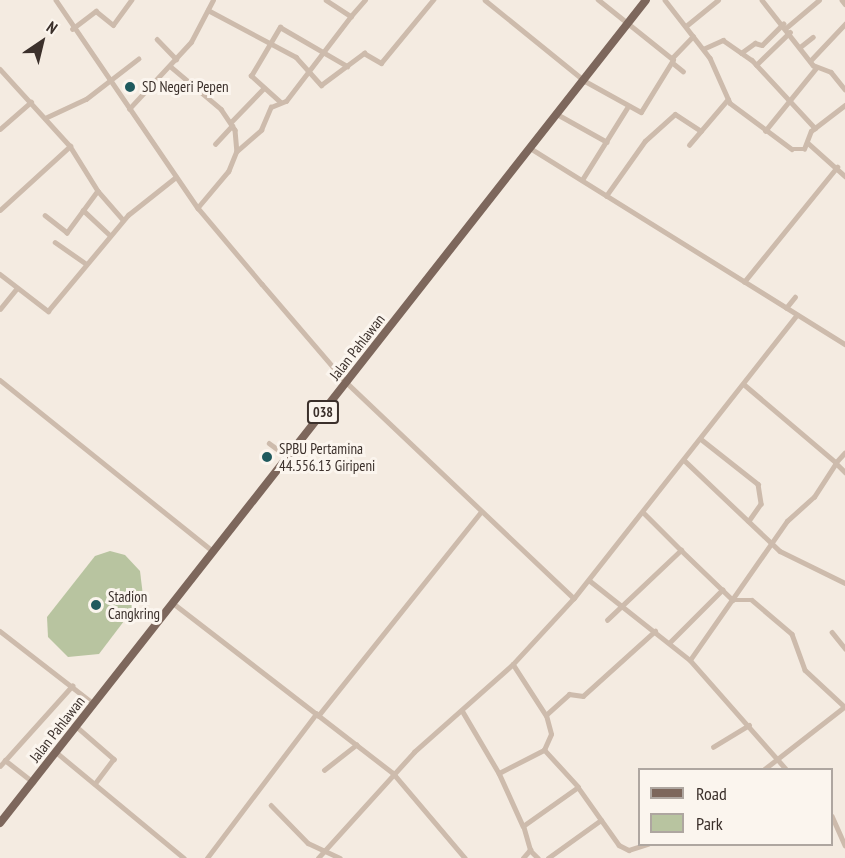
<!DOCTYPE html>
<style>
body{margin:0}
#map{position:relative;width:845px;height:858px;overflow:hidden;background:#f4ebe1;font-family:"PT Sans Narrow",sans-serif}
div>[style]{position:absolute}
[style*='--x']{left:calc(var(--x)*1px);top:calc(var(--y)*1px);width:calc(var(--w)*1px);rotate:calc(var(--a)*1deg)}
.green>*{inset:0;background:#b8c4a0}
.minor>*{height:4.5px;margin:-2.25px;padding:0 2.25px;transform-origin:2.25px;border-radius:2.25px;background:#cdbbac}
.primary>*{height:8px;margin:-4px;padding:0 4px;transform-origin:4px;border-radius:4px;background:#7d675c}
.dots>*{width:16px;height:16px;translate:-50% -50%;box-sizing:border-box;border:3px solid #fbf5ee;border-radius:50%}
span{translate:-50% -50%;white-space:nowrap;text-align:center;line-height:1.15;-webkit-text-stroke:6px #fbf5ee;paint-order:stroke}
.shield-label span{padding:2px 4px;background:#fbf5ee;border:2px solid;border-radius:4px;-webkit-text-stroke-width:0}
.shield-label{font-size:14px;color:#3b302b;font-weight:700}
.poi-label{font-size:15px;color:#3b302b}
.left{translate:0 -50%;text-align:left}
.street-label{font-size:15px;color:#3b302b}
.legend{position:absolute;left:638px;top:768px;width:195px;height:78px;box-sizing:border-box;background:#fbf5ee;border:2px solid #aea6a0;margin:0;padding:8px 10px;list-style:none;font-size:18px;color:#3b302b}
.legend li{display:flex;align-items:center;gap:12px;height:30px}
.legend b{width:30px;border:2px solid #aea6a0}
.north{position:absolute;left:12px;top:12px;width:60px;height:60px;-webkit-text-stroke:4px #fbf5ee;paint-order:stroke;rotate:35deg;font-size:16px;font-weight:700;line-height:24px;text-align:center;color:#3b302b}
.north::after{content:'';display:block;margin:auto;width:21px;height:27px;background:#3b302b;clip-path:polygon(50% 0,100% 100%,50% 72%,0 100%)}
</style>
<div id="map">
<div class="green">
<div style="clip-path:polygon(110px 551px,125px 555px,140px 571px,143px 596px,99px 654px,68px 657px,48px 637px,47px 617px,95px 556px)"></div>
</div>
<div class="minor">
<div style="--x:56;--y:0;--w:252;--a:55.7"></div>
<div style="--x:198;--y:208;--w:99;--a:49.9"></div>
<div style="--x:262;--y:284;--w:129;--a:49.4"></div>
<div style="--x:346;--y:382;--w:314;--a:43.5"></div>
<div style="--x:326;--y:0;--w:30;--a:33"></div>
<div style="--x:351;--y:16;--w:21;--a:-49"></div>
<div style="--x:485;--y:0;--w:129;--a:39"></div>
<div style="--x:585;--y:81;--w:64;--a:29"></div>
<div style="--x:641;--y:112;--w:61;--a:-58.4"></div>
<div style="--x:673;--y:60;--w:96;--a:-141.3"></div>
<div style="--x:665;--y:0;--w:73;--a:52.2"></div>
<div style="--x:710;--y:58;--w:49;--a:66"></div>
<div style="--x:730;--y:103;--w:77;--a:36.6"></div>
<div style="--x:792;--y:149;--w:12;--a:0"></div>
<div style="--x:804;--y:149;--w:19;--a:-69"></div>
<div style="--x:811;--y:131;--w:43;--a:-37.4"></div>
<div style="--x:762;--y:0;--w:83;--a:51.9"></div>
<div style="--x:813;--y:65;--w:19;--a:21"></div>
<div style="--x:831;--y:72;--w:22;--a:51"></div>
<div style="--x:842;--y:0;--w:5;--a:53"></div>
<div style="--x:208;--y:10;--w:100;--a:28.1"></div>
<div style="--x:296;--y:57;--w:38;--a:48"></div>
<div style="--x:321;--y:85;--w:54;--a:-36.7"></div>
<div style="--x:364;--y:53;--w:20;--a:30"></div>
<div style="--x:381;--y:63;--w:82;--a:-50.5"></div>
<div style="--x:686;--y:26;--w:41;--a:-39.1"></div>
<div style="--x:786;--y:28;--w:43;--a:-40.3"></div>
<div style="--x:72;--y:29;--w:30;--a:-37"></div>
<div style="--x:96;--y:11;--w:22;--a:39"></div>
<div style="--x:113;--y:25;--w:31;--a:-54"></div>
<div style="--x:157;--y:39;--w:28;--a:46"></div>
<div style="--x:800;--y:47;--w:16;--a:-38"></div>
<div style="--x:703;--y:49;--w:22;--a:-24"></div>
<div style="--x:723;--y:40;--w:35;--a:35"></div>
<div style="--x:752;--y:60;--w:93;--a:47.2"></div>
<div style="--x:741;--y:53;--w:17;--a:-36"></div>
<div style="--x:755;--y:43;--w:7;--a:16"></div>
<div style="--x:762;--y:45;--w:30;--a:-45"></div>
<div style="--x:672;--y:58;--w:30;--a:-46"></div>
<div style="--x:810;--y:61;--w:51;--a:-46.6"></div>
<div style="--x:673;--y:63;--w:13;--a:39"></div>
<div style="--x:756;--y:65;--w:47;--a:-44.1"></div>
<div style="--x:170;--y:66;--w:67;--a:40.1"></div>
<div style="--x:221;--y:109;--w:25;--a:56"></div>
<div style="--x:235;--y:130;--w:21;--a:85"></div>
<div style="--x:237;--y:151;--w:22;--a:112"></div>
<div style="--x:229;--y:171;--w:48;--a:130"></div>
<div style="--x:0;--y:69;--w:104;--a:47.7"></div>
<div style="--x:70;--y:146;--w:53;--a:58.1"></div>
<div style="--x:98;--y:191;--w:52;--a:126.4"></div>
<div style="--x:67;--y:233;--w:28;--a:-142"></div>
<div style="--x:280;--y:102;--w:39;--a:-138"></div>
<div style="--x:251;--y:76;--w:57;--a:-59.4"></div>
<div style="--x:280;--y:27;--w:78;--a:30.2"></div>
<div style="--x:129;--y:109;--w:91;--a:-47.2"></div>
<div style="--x:191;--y:42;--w:47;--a:-62.4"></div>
<div style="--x:557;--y:114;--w:57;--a:29.2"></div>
<div style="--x:45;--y:118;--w:45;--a:-24.9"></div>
<div style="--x:86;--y:99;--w:66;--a:-37.6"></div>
<div style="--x:231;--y:122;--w:47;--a:-45.9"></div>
<div style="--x:0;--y:129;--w:41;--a:-41.1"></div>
<div style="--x:765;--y:131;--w:81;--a:-51"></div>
<div style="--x:808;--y:143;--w:50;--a:41.7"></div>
<div style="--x:215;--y:144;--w:25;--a:-47"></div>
<div style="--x:689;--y:145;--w:60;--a:-49.7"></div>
<div style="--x:530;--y:148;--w:371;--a:31.9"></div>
<div style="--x:237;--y:151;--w:32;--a:-41"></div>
<div style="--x:261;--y:130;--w:25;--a:-67"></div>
<div style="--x:271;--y:107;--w:16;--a:-22"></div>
<div style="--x:286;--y:101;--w:107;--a:-52.6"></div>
<div style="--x:582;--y:180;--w:85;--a:-58"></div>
<div style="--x:98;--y:191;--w:38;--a:49"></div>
<div style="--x:606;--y:196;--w:67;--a:-54.7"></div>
<div style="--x:645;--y:141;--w:40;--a:-42"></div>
<div style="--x:675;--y:114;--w:31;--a:33"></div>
<div style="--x:0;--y:210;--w:95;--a:-42.4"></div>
<div style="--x:83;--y:210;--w:37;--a:43"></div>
<div style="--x:55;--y:242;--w:38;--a:35"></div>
<div style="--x:0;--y:274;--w:61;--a:37.6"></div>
<div style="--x:48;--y:311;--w:125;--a:-50.2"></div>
<div style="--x:128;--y:215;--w:61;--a:-38.4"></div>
<div style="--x:744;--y:282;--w:148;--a:-51"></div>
<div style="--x:786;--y:308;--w:14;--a:-51"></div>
<div style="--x:0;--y:309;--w:26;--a:-51"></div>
<div style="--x:0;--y:380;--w:273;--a:38.8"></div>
<div style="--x:701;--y:439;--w:73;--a:38.3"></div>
<div style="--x:758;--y:484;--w:20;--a:81"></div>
<div style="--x:761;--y:504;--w:21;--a:125"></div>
<div style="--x:269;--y:443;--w:24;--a:36"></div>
<div style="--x:845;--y:453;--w:13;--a:132"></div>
<div style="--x:836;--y:463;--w:13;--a:45"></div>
<div style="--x:684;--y:460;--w:132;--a:43.5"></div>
<div style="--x:780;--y:551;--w:72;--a:26.2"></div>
<div style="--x:643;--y:512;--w:54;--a:45"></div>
<div style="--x:589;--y:580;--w:129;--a:38.4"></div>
<div style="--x:690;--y:660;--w:147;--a:48.6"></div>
<div style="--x:173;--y:603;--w:278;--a:37.7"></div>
<div style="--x:393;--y:773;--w:111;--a:49.7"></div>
<div style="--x:607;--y:620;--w:102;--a:-43.4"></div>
<div style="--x:681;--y:550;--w:72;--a:43.9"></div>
<div style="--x:733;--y:600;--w:19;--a:0"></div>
<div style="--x:752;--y:600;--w:52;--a:40.4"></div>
<div style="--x:792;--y:634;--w:38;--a:70"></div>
<div style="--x:805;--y:670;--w:54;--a:42.8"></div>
<div style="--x:845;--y:707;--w:103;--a:142.1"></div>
<div style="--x:0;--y:631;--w:119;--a:37.8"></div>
<div style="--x:832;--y:632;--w:21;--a:51"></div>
<div style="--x:670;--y:642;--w:74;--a:-45"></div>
<div style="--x:690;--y:660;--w:169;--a:-55.1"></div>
<div style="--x:787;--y:521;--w:36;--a:-42"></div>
<div style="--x:814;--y:497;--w:40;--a:-57.1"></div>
<div style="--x:836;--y:463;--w:121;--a:-139.7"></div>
<div style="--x:513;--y:664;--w:61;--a:57.1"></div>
<div style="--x:546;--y:715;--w:31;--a:-42"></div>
<div style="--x:569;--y:694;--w:14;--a:8"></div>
<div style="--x:583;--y:696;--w:97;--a:-42.1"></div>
<div style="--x:463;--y:712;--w:71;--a:59.5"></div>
<div style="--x:499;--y:773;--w:51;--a:-27.1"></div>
<div style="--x:544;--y:750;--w:17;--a:-66"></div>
<div style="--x:551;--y:734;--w:20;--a:-105"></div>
<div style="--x:318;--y:716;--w:261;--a:-51.4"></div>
<div style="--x:77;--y:727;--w:49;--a:40.9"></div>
<div style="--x:114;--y:759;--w:31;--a:127"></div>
<div style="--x:713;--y:747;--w:42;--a:-31.4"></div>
<div style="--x:56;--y:752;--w:166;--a:39.6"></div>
<div style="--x:5;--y:760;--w:36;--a:38"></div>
<div style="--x:0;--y:766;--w:108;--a:-48"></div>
<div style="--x:324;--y:770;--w:41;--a:-38"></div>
<div style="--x:499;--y:773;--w:58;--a:65.6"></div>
<div style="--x:578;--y:787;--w:71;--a:54.7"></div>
<div style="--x:619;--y:845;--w:11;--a:27"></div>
<div style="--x:629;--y:850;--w:20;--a:-18"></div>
<div style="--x:271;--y:805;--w:53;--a:45.8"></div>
<div style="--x:308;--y:843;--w:35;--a:25"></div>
<div style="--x:832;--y:816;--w:32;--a:66"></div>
<div style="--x:530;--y:850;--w:11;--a:45"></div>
<div style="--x:207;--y:858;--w:181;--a:-52.9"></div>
<div style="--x:318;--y:858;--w:143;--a:-47.8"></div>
<div style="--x:414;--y:752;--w:132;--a:-41.6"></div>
<div style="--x:513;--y:664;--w:90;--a:-47.3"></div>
<div style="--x:574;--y:598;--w:360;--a:-51.8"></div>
<div style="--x:523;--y:858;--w:11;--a:-49"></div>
<div style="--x:530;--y:850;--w:25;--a:-106"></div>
<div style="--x:523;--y:826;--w:67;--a:-35.3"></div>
<div style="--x:578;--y:787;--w:50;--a:-132.6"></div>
<div style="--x:548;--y:858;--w:65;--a:-35.6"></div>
</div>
<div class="primary">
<div style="--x:0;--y:823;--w:1046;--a:-51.87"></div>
</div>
<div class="dots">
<div style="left:130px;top:87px;background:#1f5a5e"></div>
<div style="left:267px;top:457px;background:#1f5a5e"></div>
<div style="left:96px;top:605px;background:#1f5a5e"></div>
</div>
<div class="shield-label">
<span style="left:323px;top:412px">038</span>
</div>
<div class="poi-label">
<span class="left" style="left:142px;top:87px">SD Negeri Pepen</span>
<span class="left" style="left:279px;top:457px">SPBU Pertamina<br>44.556.13 Giripeni</span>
<span class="left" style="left:108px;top:605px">Stadion<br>Cangkring</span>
</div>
<div class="street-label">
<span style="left:357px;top:347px;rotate:-52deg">Jalan Pahlawan</span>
<span style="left:57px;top:729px;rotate:-52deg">Jalan Pahlawan</span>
</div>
<ul class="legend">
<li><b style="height:8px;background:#7d675c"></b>Road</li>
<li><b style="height:16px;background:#b8c4a0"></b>Park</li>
</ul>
<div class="north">N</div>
</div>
